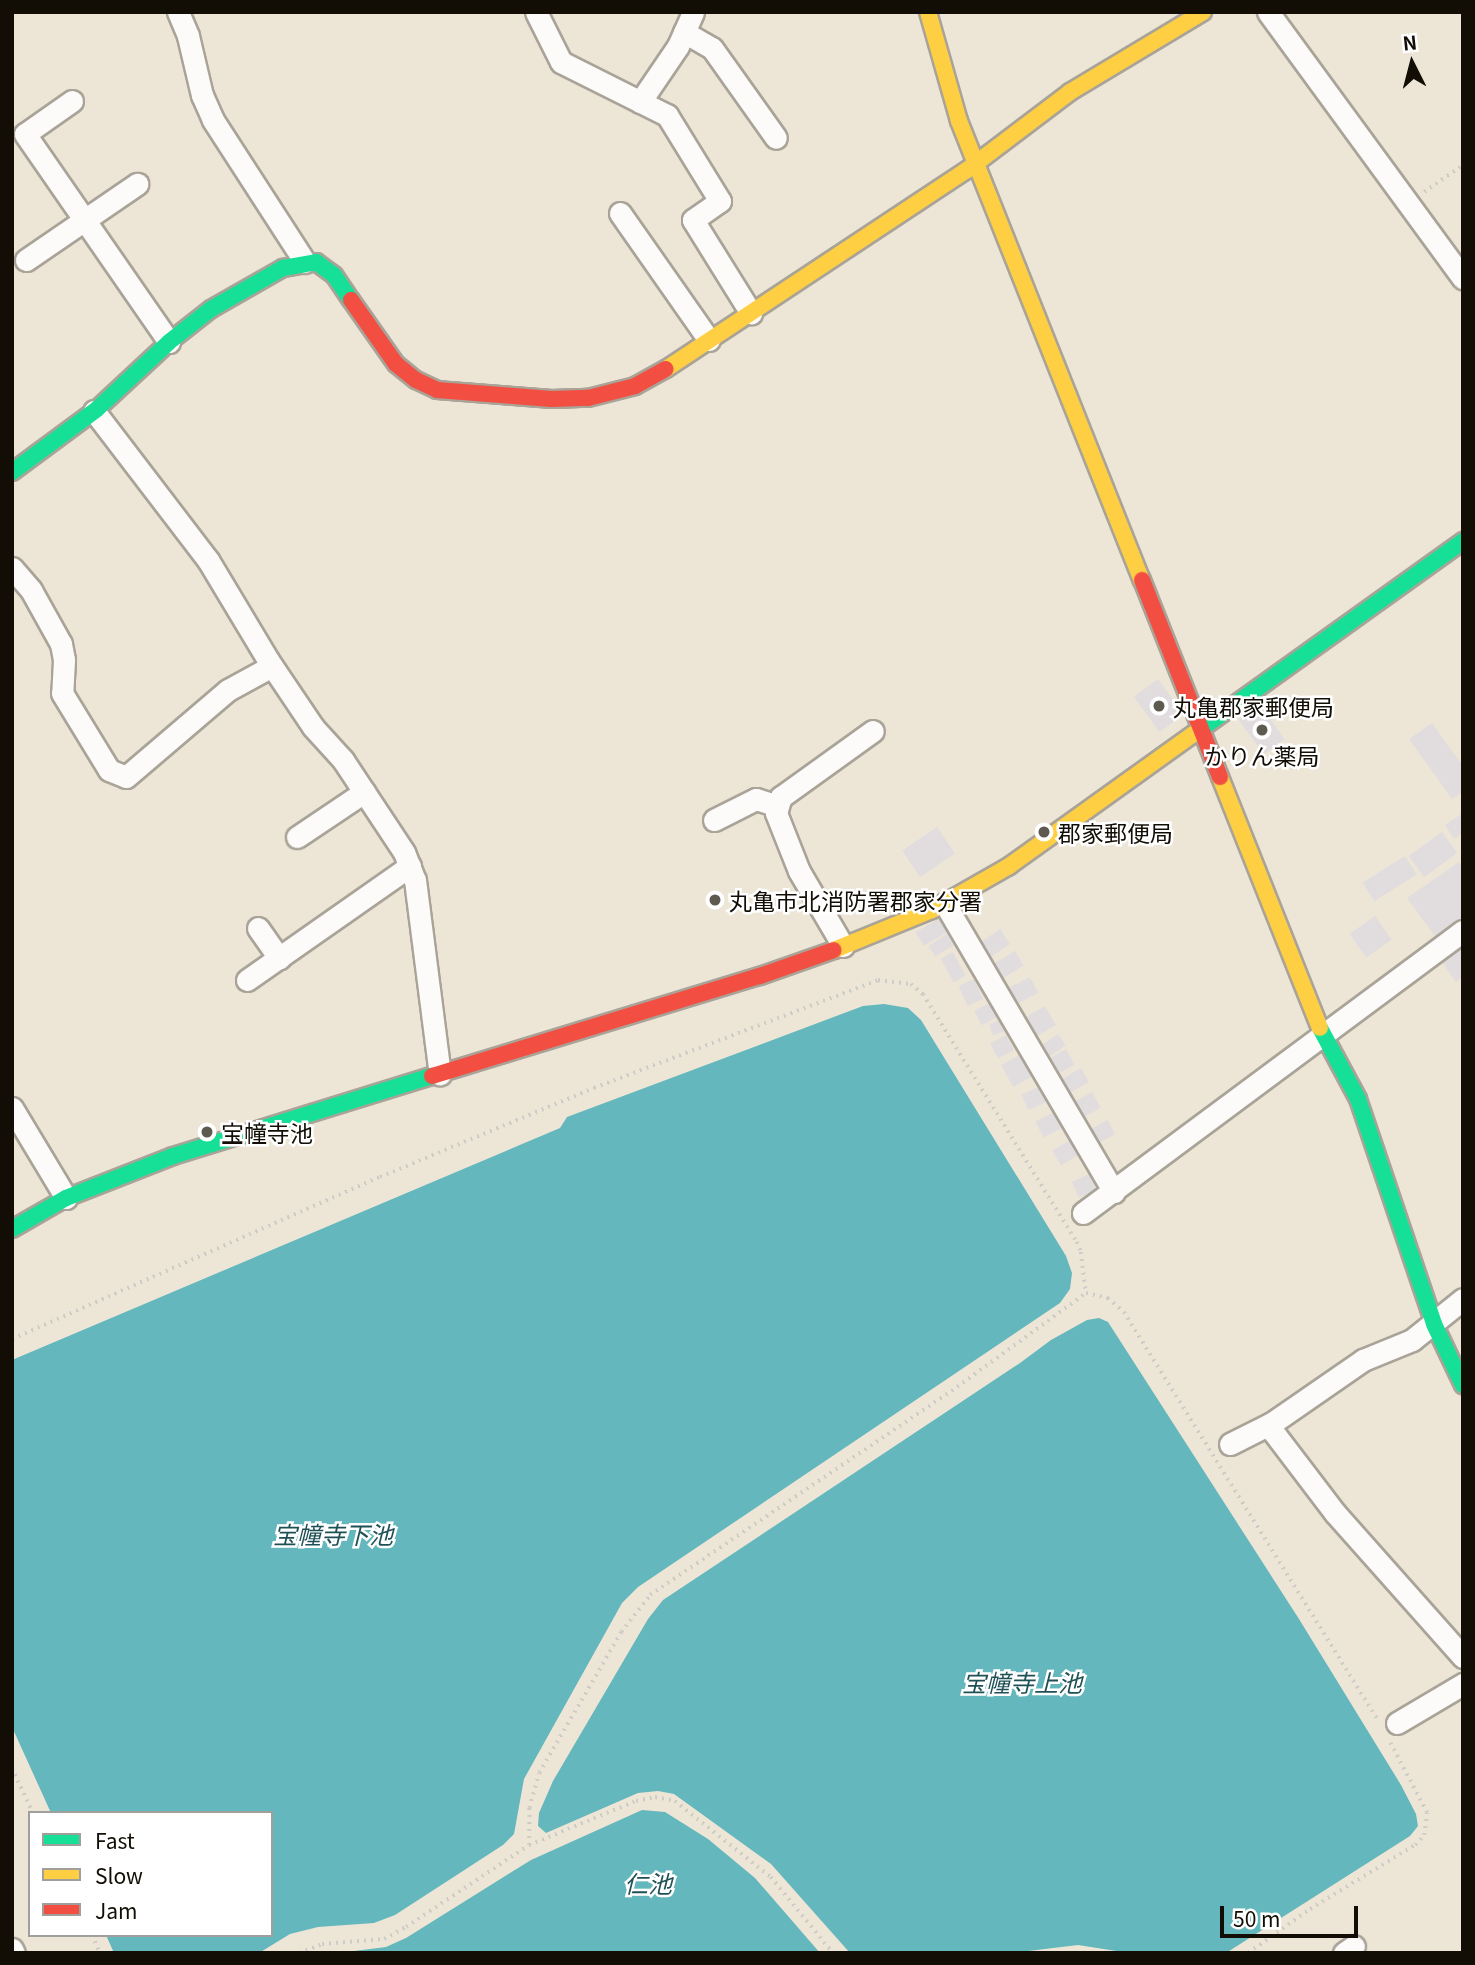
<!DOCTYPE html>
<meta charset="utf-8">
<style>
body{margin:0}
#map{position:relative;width:1475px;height:1965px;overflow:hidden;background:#ede6d7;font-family:Georgia,"Noto Sans JP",serif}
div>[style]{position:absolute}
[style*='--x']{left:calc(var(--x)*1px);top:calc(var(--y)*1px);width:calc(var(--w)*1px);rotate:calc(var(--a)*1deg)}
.water>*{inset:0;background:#64b7bc}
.building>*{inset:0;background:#e1dddf;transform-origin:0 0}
.path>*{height:3.5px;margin-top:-1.75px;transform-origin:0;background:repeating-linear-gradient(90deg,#ceccc7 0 2px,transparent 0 7px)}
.roads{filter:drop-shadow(2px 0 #a9a398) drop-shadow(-2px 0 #a9a398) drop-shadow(0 2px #a9a398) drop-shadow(0 -2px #a9a398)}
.street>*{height:21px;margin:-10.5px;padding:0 10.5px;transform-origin:10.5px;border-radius:10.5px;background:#fcfbf9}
.fast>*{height:16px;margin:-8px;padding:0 8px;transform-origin:8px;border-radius:8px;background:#16e098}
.slow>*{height:16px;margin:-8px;padding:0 8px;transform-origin:8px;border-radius:8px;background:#ffcf43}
.jam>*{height:16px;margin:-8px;padding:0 8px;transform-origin:8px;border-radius:8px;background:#f24e42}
.dots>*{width:19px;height:19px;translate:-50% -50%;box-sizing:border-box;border:4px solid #fff;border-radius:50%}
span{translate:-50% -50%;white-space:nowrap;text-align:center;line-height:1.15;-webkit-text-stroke:5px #fff;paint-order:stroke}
.poi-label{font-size:23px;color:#120e06}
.left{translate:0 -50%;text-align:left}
.water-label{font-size:24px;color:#1e5055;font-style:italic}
.frame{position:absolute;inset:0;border:14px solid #120e06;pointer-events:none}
.legend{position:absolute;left:28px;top:1811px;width:245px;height:126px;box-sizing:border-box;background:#fff;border:2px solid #a09f9b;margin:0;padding:9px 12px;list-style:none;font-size:21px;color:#120e06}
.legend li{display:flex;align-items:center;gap:14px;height:35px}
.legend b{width:35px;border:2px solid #a09f9b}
.north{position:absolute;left:1377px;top:28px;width:70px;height:70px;-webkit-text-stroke:5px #fff;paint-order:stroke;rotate:354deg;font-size:19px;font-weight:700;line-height:28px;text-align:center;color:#120e06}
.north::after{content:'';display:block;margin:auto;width:24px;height:32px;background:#120e06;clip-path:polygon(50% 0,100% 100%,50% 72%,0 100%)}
.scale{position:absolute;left:1220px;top:1906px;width:138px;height:32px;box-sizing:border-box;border:4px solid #120e06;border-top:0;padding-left:9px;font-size:21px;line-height:24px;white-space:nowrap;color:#120e06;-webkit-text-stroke:5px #fff;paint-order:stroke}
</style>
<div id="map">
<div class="water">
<div style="clip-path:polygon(884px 1004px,908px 1008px,921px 1020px,1066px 1256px,1072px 1273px,1070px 1289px,1060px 1303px,638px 1587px,622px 1603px,524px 1779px,514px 1834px,503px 1845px,395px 1915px,374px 1923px,318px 1927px,290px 1934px,259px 1953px,114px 1953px,106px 1935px,271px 1935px,271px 1813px,51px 1813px,12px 1727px,12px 1360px,560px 1128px,567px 1117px,863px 1006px)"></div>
<div style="clip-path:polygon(1099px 1318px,1108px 1322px,1299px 1619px,1401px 1785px,1416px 1814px,1418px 1826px,1410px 1836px,1226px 1953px,1129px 1953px,1078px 1945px,1012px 1953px,850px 1953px,771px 1864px,674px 1794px,658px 1791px,638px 1793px,546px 1833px,538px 1826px,539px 1813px,553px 1781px,648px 1619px,663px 1600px,1020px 1363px,1051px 1340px,1087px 1320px)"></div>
<div style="clip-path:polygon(642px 1810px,665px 1812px,708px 1839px,755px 1878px,820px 1953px,338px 1953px,386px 1947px,406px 1938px,531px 1860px)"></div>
</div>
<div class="building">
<div style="left:1158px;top:679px;width:44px;height:30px;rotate:54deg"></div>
<div style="left:1260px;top:705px;width:42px;height:26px;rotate:54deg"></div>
<div style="clip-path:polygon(1432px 723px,1463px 766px,1463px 792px,1452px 799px,1409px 739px)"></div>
<div style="clip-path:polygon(1463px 813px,1463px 833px,1454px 839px,1445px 825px)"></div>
<div style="left:937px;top:827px;width:32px;height:42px;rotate:56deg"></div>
<div style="left:1442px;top:832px;width:26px;height:41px;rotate:54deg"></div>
<div style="left:1405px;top:856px;width:22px;height:50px;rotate:58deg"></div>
<div style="clip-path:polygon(1459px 862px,1463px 868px,1463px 921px,1437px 939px,1407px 898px)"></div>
<div style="left:1375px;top:916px;width:29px;height:31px;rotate:55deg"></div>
<div style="left:940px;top:918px;width:16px;height:28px;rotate:60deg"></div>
<div style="left:1000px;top:929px;width:18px;height:26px;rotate:56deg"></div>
<div style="left:947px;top:934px;width:13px;height:22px;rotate:58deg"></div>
<div style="clip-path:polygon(1463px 947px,1463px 977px,1456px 982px,1442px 962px)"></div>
<div style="left:1015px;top:951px;width:17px;height:24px;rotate:59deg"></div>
<div style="left:953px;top:952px;width:27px;height:14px;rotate:62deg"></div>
<div style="left:1030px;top:977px;width:18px;height:26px;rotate:63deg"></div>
<div style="left:974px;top:979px;width:22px;height:17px;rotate:66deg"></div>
<div style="left:992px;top:1002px;width:16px;height:20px;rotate:63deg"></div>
<div style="left:1045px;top:1006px;width:22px;height:26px;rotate:60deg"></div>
<div style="left:1006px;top:1017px;width:12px;height:19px;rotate:66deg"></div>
<div style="left:1058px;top:1034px;width:14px;height:21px;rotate:56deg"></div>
<div style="left:1006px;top:1035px;width:17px;height:18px;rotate:62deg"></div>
<div style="left:1066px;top:1049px;width:18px;height:18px;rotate:61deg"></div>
<div style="left:1023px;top:1053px;width:25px;height:25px;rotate:61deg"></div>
<div style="left:1081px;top:1068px;width:16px;height:26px;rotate:60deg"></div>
<div style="left:1042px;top:1085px;width:17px;height:23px;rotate:65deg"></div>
<div style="left:1092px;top:1092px;width:18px;height:24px;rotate:61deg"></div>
<div style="left:1054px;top:1112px;width:18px;height:21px;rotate:63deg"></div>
<div style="left:1108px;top:1120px;width:16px;height:23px;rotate:63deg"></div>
<div style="left:1072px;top:1139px;width:17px;height:23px;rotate:59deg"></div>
<div style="left:1089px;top:1174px;width:17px;height:19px;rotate:65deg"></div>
</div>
<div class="path">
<div style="--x:1424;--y:192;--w:47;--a:-34.7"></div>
<div style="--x:12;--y:1339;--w:402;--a:-23.8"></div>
<div style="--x:380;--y:1177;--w:232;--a:-22.6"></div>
<div style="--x:594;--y:1088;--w:304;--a:-20.8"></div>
<div style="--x:878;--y:980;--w:33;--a:7"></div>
<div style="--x:911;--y:984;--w:16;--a:40"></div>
<div style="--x:923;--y:994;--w:292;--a:58.2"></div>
<div style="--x:1077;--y:1242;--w:11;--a:68"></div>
<div style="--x:1081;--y:1252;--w:41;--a:83"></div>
<div style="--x:1086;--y:1293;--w:23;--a:13"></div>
<div style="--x:1108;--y:1298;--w:21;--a:41"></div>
<div style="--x:1124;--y:1312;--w:483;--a:58.1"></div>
<div style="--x:12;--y:1768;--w:50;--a:65"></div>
<div style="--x:529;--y:1845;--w:116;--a:-22.4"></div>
<div style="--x:636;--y:1801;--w:19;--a:-12"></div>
<div style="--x:655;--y:1797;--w:20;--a:11"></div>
<div style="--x:675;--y:1801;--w:122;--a:38.4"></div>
<div style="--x:771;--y:1877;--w:98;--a:50.8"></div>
<div style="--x:92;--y:1935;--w:20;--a:66"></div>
<div style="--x:299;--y:1953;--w:25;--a:-21"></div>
<div style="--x:322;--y:1944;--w:62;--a:-4.6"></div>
<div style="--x:384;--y:1939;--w:25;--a:-29"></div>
<div style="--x:406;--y:1927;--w:148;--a:-33.7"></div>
<div style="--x:529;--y:1845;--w:37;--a:-90"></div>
<div style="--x:529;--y:1808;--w:36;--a:-74"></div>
<div style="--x:539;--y:1773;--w:163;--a:-59.8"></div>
<div style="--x:621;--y:1632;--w:47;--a:-51.9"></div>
<div style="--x:650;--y:1595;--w:371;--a:-34.1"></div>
<div style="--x:957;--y:1387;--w:160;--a:-36.1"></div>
<div style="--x:1248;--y:1953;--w:76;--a:-35.4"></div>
<div style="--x:1310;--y:1909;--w:123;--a:-31.4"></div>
<div style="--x:1415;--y:1845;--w:13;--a:-48"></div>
<div style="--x:1424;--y:1835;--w:22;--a:-82"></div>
<div style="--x:1427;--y:1813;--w:81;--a:-117.8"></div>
</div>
<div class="roads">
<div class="street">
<div style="--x:178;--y:12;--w:26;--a:67"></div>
<div style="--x:188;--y:36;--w:61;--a:76.7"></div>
<div style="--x:202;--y:95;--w:27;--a:66"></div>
<div style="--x:213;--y:120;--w:169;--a:57.1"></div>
<div style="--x:536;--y:12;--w:56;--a:63.4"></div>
<div style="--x:561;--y:62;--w:119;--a:26.6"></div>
<div style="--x:667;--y:115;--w:101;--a:58.4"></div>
<div style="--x:720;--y:201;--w:33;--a:145"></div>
<div style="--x:693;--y:220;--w:110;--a:58.1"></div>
<div style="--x:1268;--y:12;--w:330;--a:53.8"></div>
<div style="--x:684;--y:32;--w:32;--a:30"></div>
<div style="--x:712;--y:48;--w:110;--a:54.6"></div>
<div style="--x:72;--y:101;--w:57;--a:144.9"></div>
<div style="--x:25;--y:134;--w:253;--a:55.3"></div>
<div style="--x:640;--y:102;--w:68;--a:-55.8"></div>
<div style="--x:678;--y:46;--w:37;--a:-66"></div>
<div style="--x:620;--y:213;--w:155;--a:55"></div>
<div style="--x:26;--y:260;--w:135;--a:-34.4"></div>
<div style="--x:94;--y:411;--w:188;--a:52.6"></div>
<div style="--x:208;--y:560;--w:117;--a:59"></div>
<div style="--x:268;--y:660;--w:81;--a:56.1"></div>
<div style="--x:313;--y:727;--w:45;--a:47.7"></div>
<div style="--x:343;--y:760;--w:110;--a:56.5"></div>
<div style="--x:404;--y:852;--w:30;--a:69"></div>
<div style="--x:415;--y:880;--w:196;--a:82.7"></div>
<div style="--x:12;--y:568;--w:29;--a:49"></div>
<div style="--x:31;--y:590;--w:62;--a:60.9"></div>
<div style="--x:61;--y:644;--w:16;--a:79"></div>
<div style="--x:64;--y:660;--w:33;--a:93"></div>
<div style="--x:62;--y:693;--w:90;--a:58.6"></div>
<div style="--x:109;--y:770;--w:18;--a:22"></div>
<div style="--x:126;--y:777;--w:134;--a:-40.5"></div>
<div style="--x:228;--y:690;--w:50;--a:-28.6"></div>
<div style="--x:714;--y:820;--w:47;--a:-26.6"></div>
<div style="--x:756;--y:799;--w:23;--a:18"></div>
<div style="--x:297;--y:837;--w:81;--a:-33.9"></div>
<div style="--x:945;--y:904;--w:334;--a:59.6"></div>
<div style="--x:258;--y:928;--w:37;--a:55"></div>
<div style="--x:843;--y:946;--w:87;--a:-120.4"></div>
<div style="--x:799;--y:871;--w:62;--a:-111.6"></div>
<div style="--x:776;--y:813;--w:17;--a:-73"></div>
<div style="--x:781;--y:797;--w:113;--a:-35.7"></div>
<div style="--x:247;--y:980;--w:199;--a:-35"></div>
<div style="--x:12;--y:1108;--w:105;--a:59"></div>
<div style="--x:1083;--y:1213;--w:473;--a:-36.6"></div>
<div style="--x:1268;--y:1425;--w:111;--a:52.7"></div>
<div style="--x:1335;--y:1513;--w:193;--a:48.4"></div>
<div style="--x:1230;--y:1444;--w:47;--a:-26.6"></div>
<div style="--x:1272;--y:1423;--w:111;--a:-34.7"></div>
<div style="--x:1363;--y:1360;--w:53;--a:-22.2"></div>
<div style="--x:1412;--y:1340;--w:65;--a:-38.8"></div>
<div style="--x:1397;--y:1723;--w:77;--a:-30.6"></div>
<div style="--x:12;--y:1949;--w:4;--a:63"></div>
<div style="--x:1344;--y:1953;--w:12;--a:-35"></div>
</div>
<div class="fast">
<div style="--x:12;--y:472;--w:106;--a:-36.5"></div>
<div style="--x:97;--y:409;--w:98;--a:-42.9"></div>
<div style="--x:169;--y:342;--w:53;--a:-38.2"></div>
<div style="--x:211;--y:309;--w:83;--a:-29.7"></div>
<div style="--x:283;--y:268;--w:34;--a:-10"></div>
<div style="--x:316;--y:262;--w:22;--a:36"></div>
<div style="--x:334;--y:275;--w:30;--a:56"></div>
<div style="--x:1195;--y:733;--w:330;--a:-35.6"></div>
<div style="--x:1320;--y:1028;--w:81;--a:61.8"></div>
<div style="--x:1358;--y:1099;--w:237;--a:71.3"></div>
<div style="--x:1434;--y:1324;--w:68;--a:64.6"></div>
<div style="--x:12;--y:1229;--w:62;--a:-29.9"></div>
<div style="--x:66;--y:1198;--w:115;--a:-21.4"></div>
<div style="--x:173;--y:1156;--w:271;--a:-17.2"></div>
</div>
<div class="slow">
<div style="--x:928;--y:12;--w:113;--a:74.1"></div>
<div style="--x:959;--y:121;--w:494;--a:68.3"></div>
<div style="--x:666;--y:369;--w:361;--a:-33.5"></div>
<div style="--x:967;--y:170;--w:129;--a:-37.1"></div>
<div style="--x:1070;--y:92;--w:155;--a:-31"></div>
<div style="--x:1220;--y:777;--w:270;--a:68.3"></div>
<div style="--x:834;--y:950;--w:106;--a:-22.2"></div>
<div style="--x:932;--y:910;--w:89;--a:-29.7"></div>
<div style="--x:1009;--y:866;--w:229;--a:-35.6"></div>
</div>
<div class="jam">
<div style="--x:351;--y:300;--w:78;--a:54.9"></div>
<div style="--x:396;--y:364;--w:26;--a:39"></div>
<div style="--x:416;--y:380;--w:23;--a:25"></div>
<div style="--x:437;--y:390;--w:115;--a:4.5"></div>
<div style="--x:552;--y:399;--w:36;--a:-2"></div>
<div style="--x:588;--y:398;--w:49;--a:-14.3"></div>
<div style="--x:635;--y:386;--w:35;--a:-29"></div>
<div style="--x:1142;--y:580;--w:212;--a:68.4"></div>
<div style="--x:432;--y:1076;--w:343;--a:-17"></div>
<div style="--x:760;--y:976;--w:78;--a:-19.4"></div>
</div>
</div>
<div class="dots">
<div style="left:1159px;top:706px;background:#5f5a4f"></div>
<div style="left:1262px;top:730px;background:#5f5a4f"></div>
<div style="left:1044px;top:832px;background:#5f5a4f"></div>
<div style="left:715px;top:900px;background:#5f5a4f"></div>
<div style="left:207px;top:1132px;background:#5f5a4f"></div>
</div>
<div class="poi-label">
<span class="left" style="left:1173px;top:706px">丸亀郡家郵便局</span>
<span style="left:1262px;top:755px">かりん薬局</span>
<span class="left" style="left:1058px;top:832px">郡家郵便局</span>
<span class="left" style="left:729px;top:900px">丸亀市北消防署郡家分署</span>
<span class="left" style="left:221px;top:1132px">宝幢寺池</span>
</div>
<div class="water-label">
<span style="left:333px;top:1534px">宝幢寺下池</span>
<span style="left:1022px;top:1682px">宝幢寺上池</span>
<span style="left:648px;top:1883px">仁池</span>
</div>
<div class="frame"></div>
<ul class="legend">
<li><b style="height:9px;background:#16e098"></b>Fast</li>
<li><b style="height:9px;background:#ffcf43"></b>Slow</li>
<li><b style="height:9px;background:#f24e42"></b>Jam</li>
</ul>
<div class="north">N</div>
<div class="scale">50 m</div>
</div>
